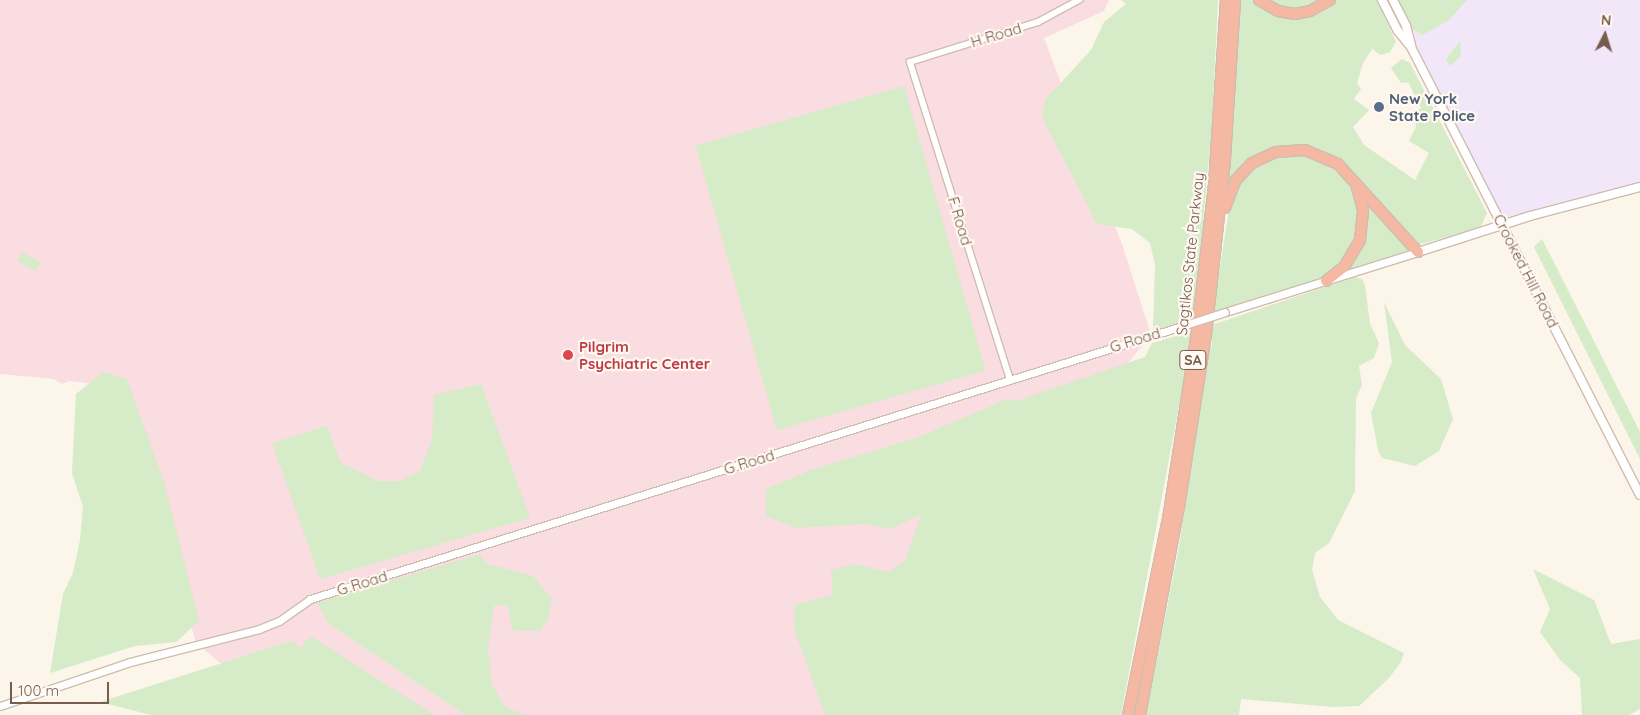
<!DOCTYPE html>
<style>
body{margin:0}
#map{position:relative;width:1640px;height:715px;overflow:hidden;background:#fcf5ea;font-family:Quicksand,sans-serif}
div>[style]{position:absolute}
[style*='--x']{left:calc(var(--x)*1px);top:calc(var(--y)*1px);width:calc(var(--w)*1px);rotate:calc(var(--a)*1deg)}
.education>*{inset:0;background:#f2e6f9}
.medical>*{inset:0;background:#fadde1}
.green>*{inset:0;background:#d6ebc8;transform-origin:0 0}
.roads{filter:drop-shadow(1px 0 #cfbdaf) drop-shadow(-1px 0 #cfbdaf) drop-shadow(0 1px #cfbdaf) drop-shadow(0 -1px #cfbdaf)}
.minor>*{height:5.5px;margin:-2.75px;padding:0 2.75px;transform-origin:2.75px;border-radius:2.75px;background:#fff}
.tertiary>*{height:7px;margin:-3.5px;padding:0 3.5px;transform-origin:3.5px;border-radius:3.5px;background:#fff}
.secondary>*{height:8px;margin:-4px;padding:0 4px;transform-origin:4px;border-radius:4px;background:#fff}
.motorway>*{height:10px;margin:-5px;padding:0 5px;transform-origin:5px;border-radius:5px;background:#f5b8a2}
.bridges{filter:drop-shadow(1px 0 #cfbdaf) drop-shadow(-1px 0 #cfbdaf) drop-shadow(0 1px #cfbdaf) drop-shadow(0 -1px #cfbdaf)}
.tertiary-bridge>*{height:7px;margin:-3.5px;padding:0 3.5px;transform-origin:3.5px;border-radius:3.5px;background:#fff}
.dots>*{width:14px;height:14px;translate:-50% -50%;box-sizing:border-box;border:2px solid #fff9f1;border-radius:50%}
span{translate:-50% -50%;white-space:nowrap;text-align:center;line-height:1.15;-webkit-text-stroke:4.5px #fff9f1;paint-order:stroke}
.shield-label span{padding:1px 4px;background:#fff9f1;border:1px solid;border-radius:4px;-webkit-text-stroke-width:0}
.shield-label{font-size:14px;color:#785c4d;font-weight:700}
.street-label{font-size:15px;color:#785c4d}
.service-label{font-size:15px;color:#4e5e75;font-weight:700}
.left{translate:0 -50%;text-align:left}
.health-label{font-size:15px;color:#be3a42;font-weight:700}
.north{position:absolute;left:1580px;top:10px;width:50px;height:50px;-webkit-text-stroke:4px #fff9f1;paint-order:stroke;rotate:5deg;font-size:14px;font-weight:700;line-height:20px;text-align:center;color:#785c4d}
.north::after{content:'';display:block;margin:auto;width:18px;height:22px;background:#785c4d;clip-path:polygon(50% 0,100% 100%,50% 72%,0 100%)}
.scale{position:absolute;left:10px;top:682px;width:99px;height:22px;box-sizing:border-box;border:2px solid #785c4d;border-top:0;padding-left:6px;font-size:15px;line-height:18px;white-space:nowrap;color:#785c4d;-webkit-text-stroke:4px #fff9f1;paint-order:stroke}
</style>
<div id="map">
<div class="education">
<div style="clip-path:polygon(1389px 0,1640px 0,1640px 185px,1503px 224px)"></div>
</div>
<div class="medical">
<div style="clip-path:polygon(0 0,1109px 0,1104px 11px,1044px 38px,1123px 247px,1151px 335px,1063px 443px,922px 715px,283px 715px,196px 643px,123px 387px,69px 381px,62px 384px,54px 379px,0 374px)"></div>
</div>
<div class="green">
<div style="clip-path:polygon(1121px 0,1218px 0,1212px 125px,1194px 318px,1153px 331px,1155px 265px,1150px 243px,1132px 229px,1097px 224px,1042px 117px,1045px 100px,1091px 50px,1104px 22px,1126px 4px)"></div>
<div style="clip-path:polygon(1239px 0,1254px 0,1263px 9px,1285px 18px,1302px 18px,1322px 12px,1337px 0,1377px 0,1396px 42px,1390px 52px,1381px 55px,1372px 49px,1363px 63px,1357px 83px,1361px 89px,1354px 99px,1369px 110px,1353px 127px,1364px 145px,1415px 180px,1429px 153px,1409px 141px,1416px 127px,1414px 113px,1421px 108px,1408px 82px,1401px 83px,1391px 68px,1402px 59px,1410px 63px,1487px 213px,1480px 228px,1417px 245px,1333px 157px,1283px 147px,1228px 186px)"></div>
<div style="clip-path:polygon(1265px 0,1326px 0,1308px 9px,1286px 10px)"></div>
<div style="clip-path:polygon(1398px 0,1467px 0,1448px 21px,1422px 35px,1412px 29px)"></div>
<div style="clip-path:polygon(1460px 41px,1461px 56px,1450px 66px,1446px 59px)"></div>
<div style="left:904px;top:86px;width:296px;height:217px;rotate:74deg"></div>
<div style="clip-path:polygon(1299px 154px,1330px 165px,1351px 186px,1360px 214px,1358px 236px,1349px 257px,1334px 272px,1319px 279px,1213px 312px,1230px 203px,1239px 182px,1264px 160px)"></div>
<div style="clip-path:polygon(1365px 201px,1411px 251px,1348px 271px,1362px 246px,1366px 230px)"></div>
<div style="clip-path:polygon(1542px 239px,1640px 432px,1640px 459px,1534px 247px)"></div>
<div style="left:22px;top:252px;width:21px;height:10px;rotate:29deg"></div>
<div style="clip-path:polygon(1355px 277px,1362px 279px,1365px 285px,1370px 324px,1379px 343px,1374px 358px,1359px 366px,1362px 385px,1356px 398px,1355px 491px,1329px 543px,1315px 553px,1312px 570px,1320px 597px,1338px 620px,1404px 653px,1401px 662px,1389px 678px,1359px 706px,1333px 707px,1241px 699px,1239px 715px,1146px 715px,1179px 547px,1209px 348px,1212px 347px,1212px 325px)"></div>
<div style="clip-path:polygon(1384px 302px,1405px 345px,1441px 379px,1453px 419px,1439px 451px,1415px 466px,1382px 458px,1378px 450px,1371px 413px,1392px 362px)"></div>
<div style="clip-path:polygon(1193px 331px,1121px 715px,825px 715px,794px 629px,794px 605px,833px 595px,831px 570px,854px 564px,889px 572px,905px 561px,921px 515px,889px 529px,866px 524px,797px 528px,766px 516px,766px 489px,811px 470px,916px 438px,1005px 400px,1016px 401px,1145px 357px,1152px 343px)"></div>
<div style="clip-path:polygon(103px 372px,127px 379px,164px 482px,199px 621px,176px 642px,135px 646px,50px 673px,63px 594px,73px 573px,80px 540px,83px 507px,72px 473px,76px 394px)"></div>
<div style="clip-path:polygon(481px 384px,530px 518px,320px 579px,272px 443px,327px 426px,341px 463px,378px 481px,400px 481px,420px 471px,432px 440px,434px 395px)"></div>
<div style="clip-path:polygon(480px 554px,485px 563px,533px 576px,552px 599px,548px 620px,540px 631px,512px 630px,508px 606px,494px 605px,488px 648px,492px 685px,506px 708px,526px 715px,465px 715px,330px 625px,317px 603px)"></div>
<div style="clip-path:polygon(1533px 569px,1594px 600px,1611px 644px,1640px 639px,1640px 709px,1629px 715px,1582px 715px,1580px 678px,1560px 660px,1540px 632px,1550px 609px)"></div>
<div style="clip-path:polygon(312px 637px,434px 715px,151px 715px,100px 702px,291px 641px,302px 648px,305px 641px)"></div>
</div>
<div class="roads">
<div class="minor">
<div style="--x:1010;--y:380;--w:333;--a:-107.5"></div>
<div style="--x:910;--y:62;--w:134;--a:-17.4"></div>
<div style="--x:1038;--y:22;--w:47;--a:-28.2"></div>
</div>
<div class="tertiary">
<div style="--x:1225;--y:312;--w:202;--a:-17.3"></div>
<div style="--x:0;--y:706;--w:137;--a:-18.7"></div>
<div style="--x:130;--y:662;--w:133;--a:-14.3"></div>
<div style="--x:259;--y:629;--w:22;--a:-22"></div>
<div style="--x:279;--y:621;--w:38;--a:-35"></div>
<div style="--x:310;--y:599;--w:914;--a:-17.38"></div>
</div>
<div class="secondary">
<div style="--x:1382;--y:0;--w:35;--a:63"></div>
<div style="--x:1398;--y:31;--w:21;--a:51"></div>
<div style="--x:1411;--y:47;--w:503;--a:62.93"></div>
<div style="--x:1393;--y:0;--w:29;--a:63"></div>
<div style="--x:1406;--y:26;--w:20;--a:75"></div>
<div style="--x:1418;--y:252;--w:118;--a:-17.8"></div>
<div style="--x:1530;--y:216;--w:114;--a:-14.8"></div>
</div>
<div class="motorway">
<div style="--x:1259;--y:0;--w:22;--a:30"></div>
<div style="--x:1278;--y:11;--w:17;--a:10"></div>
<div style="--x:1295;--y:14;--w:15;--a:-11"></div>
<div style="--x:1310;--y:11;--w:23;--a:-29"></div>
<div style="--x:1225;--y:208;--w:30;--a:-69"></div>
<div style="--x:1236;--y:180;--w:23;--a:-47"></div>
<div style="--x:1252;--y:163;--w:26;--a:-25"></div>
<div style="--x:1276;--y:152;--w:29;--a:-4"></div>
<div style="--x:1305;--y:150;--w:36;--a:23"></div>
<div style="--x:1338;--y:164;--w:119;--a:47.7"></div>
<div style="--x:1326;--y:281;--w:23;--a:-38"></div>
<div style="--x:1344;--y:267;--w:31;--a:-59"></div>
<div style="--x:1360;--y:240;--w:30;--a:-84"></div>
<div style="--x:1363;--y:210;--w:24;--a:-105"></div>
<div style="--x:1128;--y:715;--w:200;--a:-78.5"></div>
<div style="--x:1168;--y:519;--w:183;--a:-81.2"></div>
<div style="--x:1196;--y:338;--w:154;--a:-83.3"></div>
<div style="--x:1214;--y:185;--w:185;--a:-86.3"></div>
<div style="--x:1140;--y:715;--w:212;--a:-79.4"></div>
<div style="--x:1179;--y:507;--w:174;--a:-81.1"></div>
<div style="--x:1206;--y:335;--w:177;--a:-83.8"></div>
<div style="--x:1225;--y:159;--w:159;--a:-86.4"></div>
</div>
</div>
<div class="bridges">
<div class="tertiary-bridge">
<div style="--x:1182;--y:326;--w:45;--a:-18"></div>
</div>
</div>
<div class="dots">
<div style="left:1379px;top:107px;background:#5c6f8a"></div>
<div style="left:568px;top:355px;background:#e0444e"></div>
</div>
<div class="shield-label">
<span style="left:1193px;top:360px">SA</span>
</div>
<div class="street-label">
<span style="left:996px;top:35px;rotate:-17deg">H Road</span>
<span style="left:960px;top:221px;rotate:73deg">F Road</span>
<span style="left:1190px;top:254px;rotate:-84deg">Sagtikos State Parkway</span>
<span style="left:1526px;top:271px;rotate:63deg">Crooked Hill Road</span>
<span style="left:1135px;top:340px;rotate:-17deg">G Road</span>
<span style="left:749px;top:462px;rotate:-17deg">G Road</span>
<span style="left:362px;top:583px;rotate:-17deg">G Road</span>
</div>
<div class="service-label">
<span class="left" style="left:1389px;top:107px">New York<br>State Police</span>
</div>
<div class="health-label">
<span class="left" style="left:579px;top:355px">Pilgrim<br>Psychiatric Center</span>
</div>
<div class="north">N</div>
<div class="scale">100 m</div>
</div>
